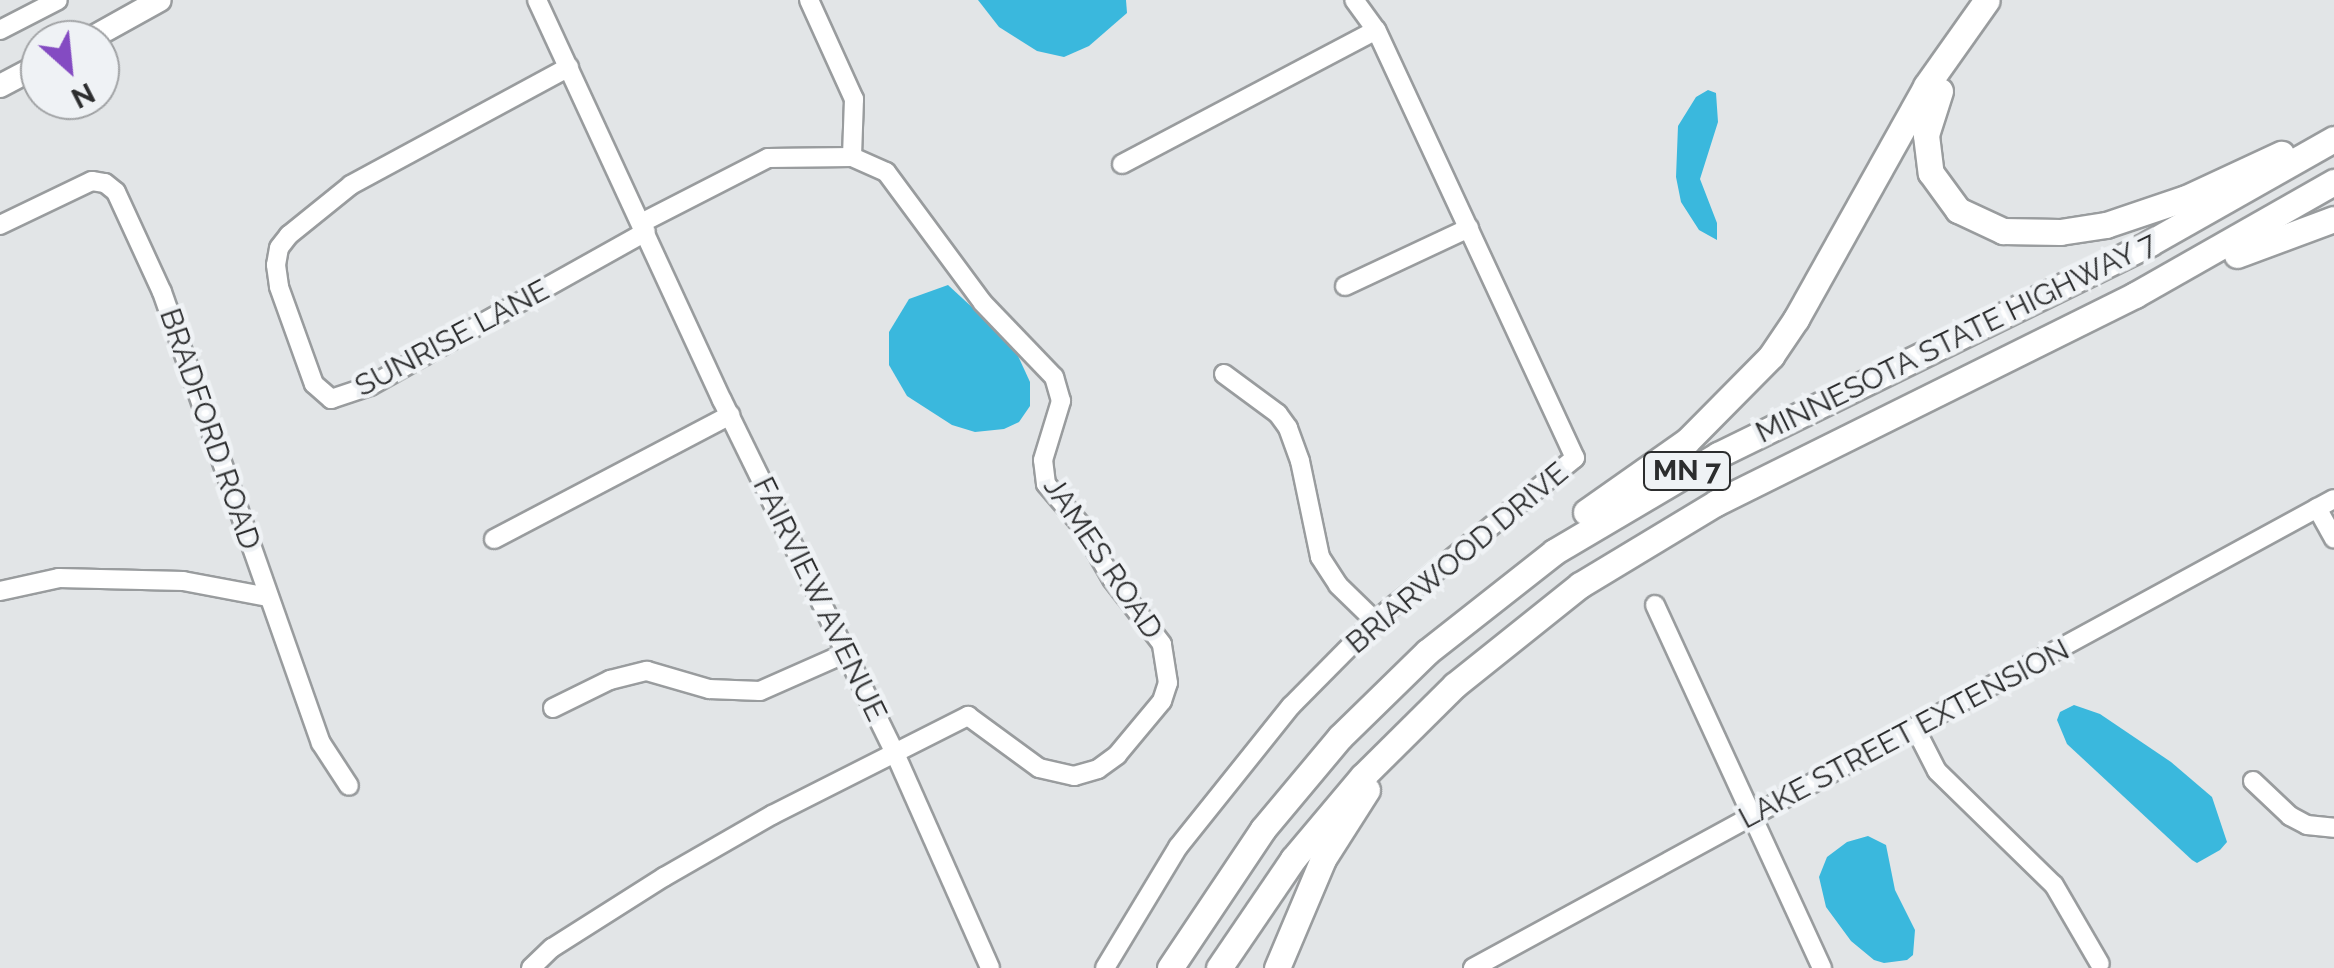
<!DOCTYPE html>
<style>
body{margin:0}
#map{position:relative;width:2334px;height:968px;overflow:hidden;background:#e2e5e7;font-family:Raleway,sans-serif}
div>[style]{position:absolute}
[style*='--x']{left:calc(var(--x)*1px);top:calc(var(--y)*1px);width:calc(var(--w)*1px);rotate:calc(var(--a)*1deg)}
.water>*{inset:0;background:#3ab8dd}
.roads{filter:drop-shadow(2px 0 #999c9e) drop-shadow(-2px 0 #999c9e) drop-shadow(0 2px #999c9e) drop-shadow(0 -2px #999c9e)}
.minor>*{height:18px;margin:-9px;padding:0 9px;transform-origin:9px;border-radius:9px;background:#fff}
.major>*{height:22px;margin:-11px;padding:0 11px;transform-origin:11px;border-radius:11px;background:#fff}
.highway>*{height:25px;margin:-12.5px;padding:0 12.5px;transform-origin:12.5px;border-radius:12.5px;background:#fff}
span{translate:-50% -50%;white-space:nowrap;text-align:center;line-height:1.15;-webkit-text-stroke:9px #eff2f5;paint-order:stroke}
.shield-label span{padding:2px 8px;background:#eff2f5;border:2px solid;border-radius:8px;-webkit-text-stroke-width:0}
.shield-label{font-size:28px;color:#2c2d2e;font-weight:700}
.street-label{font-size:30px;color:#2c2d2e}
.north{position:absolute;left:20px;top:20px;width:100px;height:100px;box-sizing:border-box;background:#eff2f5;border:2px solid #a1a3a5;border-radius:50%;rotate:153deg;font-size:28px;font-weight:700;line-height:40px;text-align:center;color:#2c2d2e}
.north::after{content:'';display:block;margin:auto;width:35px;height:45px;background:#844bc2;clip-path:polygon(50% 0,100% 100%,50% 72%,0 100%)}
</style>
<div id="map">
<div class="water">
<div style="clip-path:polygon(978px 0,1126px 0,1127px 13px,1089px 46px,1064px 57px,1037px 51px,999px 27px)"></div>
<div style="clip-path:polygon(1708px 90px,1716px 93px,1718px 122px,1700px 179px,1717px 223px,1717px 240px,1699px 230px,1681px 202px,1676px 177px,1678px 126px,1696px 97px)"></div>
<div style="clip-path:polygon(948px 285px,1013px 345px,1030px 382px,1030px 406px,1019px 422px,1004px 429px,975px 432px,952px 425px,907px 396px,889px 365px,889px 332px,909px 299px)"></div>
<div style="clip-path:polygon(2074px 705px,2100px 714px,2171px 762px,2212px 797px,2227px 842px,2220px 850px,2197px 863px,2192px 860px,2067px 744px,2057px 720px,2060px 712px)"></div>
<div style="clip-path:polygon(1868px 836px,1886px 845px,1895px 890px,1915px 930px,1913px 955px,1907px 960px,1884px 963px,1874px 960px,1851px 941px,1826px 907px,1819px 877px,1827px 857px,1847px 842px)"></div>
</div>
<div class="roads">
<div class="minor">
<div style="--x:537;--y:0;--w:441;--a:65.2"></div>
<div style="--x:722;--y:400;--w:391;--a:63.9"></div>
<div style="--x:894;--y:751;--w:237;--a:66.1"></div>
<div style="--x:809;--y:0;--w:109;--a:65.6"></div>
<div style="--x:854;--y:99;--w:58;--a:92"></div>
<div style="--x:0;--y:30;--w:65;--a:-27.3"></div>
<div style="--x:569;--y:67;--w:248;--a:151.6"></div>
<div style="--x:351;--y:185;--w:80;--a:141.1"></div>
<div style="--x:289;--y:235;--w:16;--a:128"></div>
<div style="--x:279;--y:248;--w:17;--a:100"></div>
<div style="--x:276;--y:265;--w:22;--a:82"></div>
<div style="--x:279;--y:287;--w:103;--a:70.2"></div>
<div style="--x:314;--y:384;--w:23;--a:41"></div>
<div style="--x:331;--y:399;--w:41;--a:-18.4"></div>
<div style="--x:370;--y:386;--w:316;--a:-29.2"></div>
<div style="--x:1122;--y:164;--w:287;--a:-27.8"></div>
<div style="--x:0;--y:225;--w:102;--a:-25.6"></div>
<div style="--x:92;--y:181;--w:13;--a:9"></div>
<div style="--x:105;--y:183;--w:14;--a:39"></div>
<div style="--x:116;--y:192;--w:110;--a:65.3"></div>
<div style="--x:162;--y:292;--w:478;--a:70.6"></div>
<div style="--x:321;--y:743;--w:51;--a:56.9"></div>
<div style="--x:1345;--y:286;--w:137;--a:-25.1"></div>
<div style="--x:1224;--y:374;--w:67;--a:36.5"></div>
<div style="--x:1278;--y:414;--w:17;--a:54"></div>
<div style="--x:1288;--y:428;--w:35;--a:70"></div>
<div style="--x:1300;--y:461;--w:98;--a:78.2"></div>
<div style="--x:1320;--y:557;--w:33;--a:57"></div>
<div style="--x:1338;--y:585;--w:52;--a:44.2"></div>
<div style="--x:2317;--y:508;--w:35;--a:61"></div>
<div style="--x:494;--y:539;--w:267;--a:-27.7"></div>
<div style="--x:0;--y:591;--w:60;--a:-12.4"></div>
<div style="--x:59;--y:578;--w:124;--a:1.4"></div>
<div style="--x:183;--y:581;--w:86;--a:10.7"></div>
<div style="--x:1655;--y:605;--w:400;--a:65.3"></div>
<div style="--x:553;--y:708;--w:64;--a:-26.2"></div>
<div style="--x:610;--y:680;--w:38;--a:-14"></div>
<div style="--x:647;--y:671;--w:65;--a:16.2"></div>
<div style="--x:709;--y:689;--w:51;--a:2.2"></div>
<div style="--x:760;--y:691;--w:94;--a:-23.8"></div>
<div style="--x:1915;--y:728;--w:48;--a:62.9"></div>
<div style="--x:1937;--y:771;--w:163;--a:44.3"></div>
<div style="--x:2054;--y:885;--w:91;--a:59.8"></div>
<div style="--x:2253;--y:781;--w:51;--a:43.4"></div>
<div style="--x:2290;--y:816;--w:19;--a:28"></div>
<div style="--x:2307;--y:825;--w:27;--a:6"></div>
<div style="--x:531;--y:968;--w:29;--a:-44"></div>
<div style="--x:552;--y:948;--w:133;--a:-32.4"></div>
<div style="--x:664;--y:877;--w:125;--a:-29.9"></div>
<div style="--x:772;--y:815;--w:220;--a:-26.8"></div>
<div style="--x:968;--y:716;--w:88;--a:36.2"></div>
<div style="--x:1039;--y:768;--w:36;--a:13"></div>
<div style="--x:1074;--y:776;--w:25;--a:-16"></div>
<div style="--x:1098;--y:769;--w:24;--a:-36"></div>
<div style="--x:1117;--y:755;--w:70;--a:-50.2"></div>
<div style="--x:1162;--y:701;--w:19;--a:-72"></div>
<div style="--x:1168;--y:683;--w:39;--a:-99"></div>
<div style="--x:1162;--y:644;--w:82;--a:-127.6"></div>
<div style="--x:1112;--y:579;--w:62;--a:-119.9"></div>
<div style="--x:1081;--y:525;--w:54;--a:-130.5"></div>
<div style="--x:1046;--y:484;--w:24;--a:-97"></div>
<div style="--x:1043;--y:460;--w:62;--a:-73"></div>
<div style="--x:1061;--y:401;--w:25;--a:-106"></div>
<div style="--x:1054;--y:377;--w:103;--a:-133.8"></div>
<div style="--x:983;--y:303;--w:163;--a:-126.5"></div>
<div style="--x:886;--y:172;--w:37;--a:-156"></div>
<div style="--x:852;--y:157;--w:84;--a:179.3"></div>
<div style="--x:768;--y:158;--w:143;--a:152.9"></div>
<div style="--x:1105;--y:968;--w:141;--a:-58.9"></div>
<div style="--x:1178;--y:847;--w:181;--a:-51.3"></div>
<div style="--x:1291;--y:706;--w:120;--a:-45.3"></div>
<div style="--x:1375;--y:621;--w:258;--a:-39.2"></div>
<div style="--x:1575;--y:458;--w:472;--a:-114.9"></div>
<div style="--x:1376;--y:30;--w:37;--a:-126"></div>
<div style="--x:1473;--y:968;--w:980;--a:-28.58"></div>
</div>
<div class="major">
<div style="--x:88;--y:40;--w:82;--a:-29.1"></div>
<div style="--x:0;--y:86;--w:45;--a:-27.7"></div>
</div>
<div class="highway">
<div style="--x:1940;--y:91;--w:46;--a:107.7"></div>
<div style="--x:1926;--y:135;--w:38;--a:83"></div>
<div style="--x:1931;--y:173;--w:46;--a:53.9"></div>
<div style="--x:1958;--y:210;--w:50;--a:25"></div>
<div style="--x:2003;--y:231;--w:57;--a:1"></div>
<div style="--x:2060;--y:232;--w:47;--a:-8.7"></div>
<div style="--x:2106;--y:225;--w:84;--a:-18.6"></div>
<div style="--x:2186;--y:198;--w:105;--a:-24.9"></div>
<div style="--x:2237;--y:255;--w:103;--a:-20.4"></div>
<div style="--x:1586;--y:512;--w:123;--a:-35.1"></div>
<div style="--x:1687;--y:441;--w:120;--a:-45.3"></div>
<div style="--x:1771;--y:356;--w:45;--a:-56"></div>
<div style="--x:1796;--y:319;--w:267;--a:-60.8"></div>
<div style="--x:1926;--y:86;--w:105;--a:-54.7"></div>
<div style="--x:1170;--y:968;--w:167;--a:-56.2"></div>
<div style="--x:1263;--y:829;--w:120;--a:-50.1"></div>
<div style="--x:1340;--y:737;--w:122;--a:-44.3"></div>
<div style="--x:1427;--y:652;--w:162;--a:-38.2"></div>
<div style="--x:1554;--y:552;--w:191;--a:-30.6"></div>
<div style="--x:1718;--y:455;--w:481;--a:-26.1"></div>
<div style="--x:2150;--y:243;--w:211;--a:-29.5"></div>
<div style="--x:1219;--y:968;--w:132;--a:-55.8"></div>
<div style="--x:1293;--y:859;--w:109;--a:-49.9"></div>
<div style="--x:1363;--y:776;--w:129;--a:-44.7"></div>
<div style="--x:1455;--y:685;--w:160;--a:-38.7"></div>
<div style="--x:1580;--y:585;--w:159;--a:-31.1"></div>
<div style="--x:1716;--y:503;--w:468;--a:-26.4"></div>
<div style="--x:2135;--y:295;--w:229;--a:-29.6"></div>
<div style="--x:1277;--y:968;--w:118;--a:-67.1"></div>
<div style="--x:1323;--y:859;--w:82;--a:-57.5"></div>
</div>
</div>
<div class="shield-label">
<span style="left:1687px;top:471px">MN 7</span>
</div>
<div class="street-label">
<span style="left:452px;top:338px;rotate:-28deg">SUNRISE LANE</span>
<span style="left:1956px;top:338px;rotate:-26deg">MINNESOTA STATE HIGHWAY 7</span>
<span style="left:210px;top:429px;rotate:71deg">BRADFORD ROAD</span>
<span style="left:1103px;top:558px;rotate:56deg">JAMES ROAD</span>
<span style="left:1457px;top:558px;rotate:-40deg">BRIARWOOD DRIVE</span>
<span style="left:820px;top:599px;rotate:64deg">FAIRVIEW AVENUE</span>
<span style="left:1904px;top:734px;rotate:-28deg">LAKE STREET EXTENSION</span>
</div>
<div class="north">N</div>
</div>
